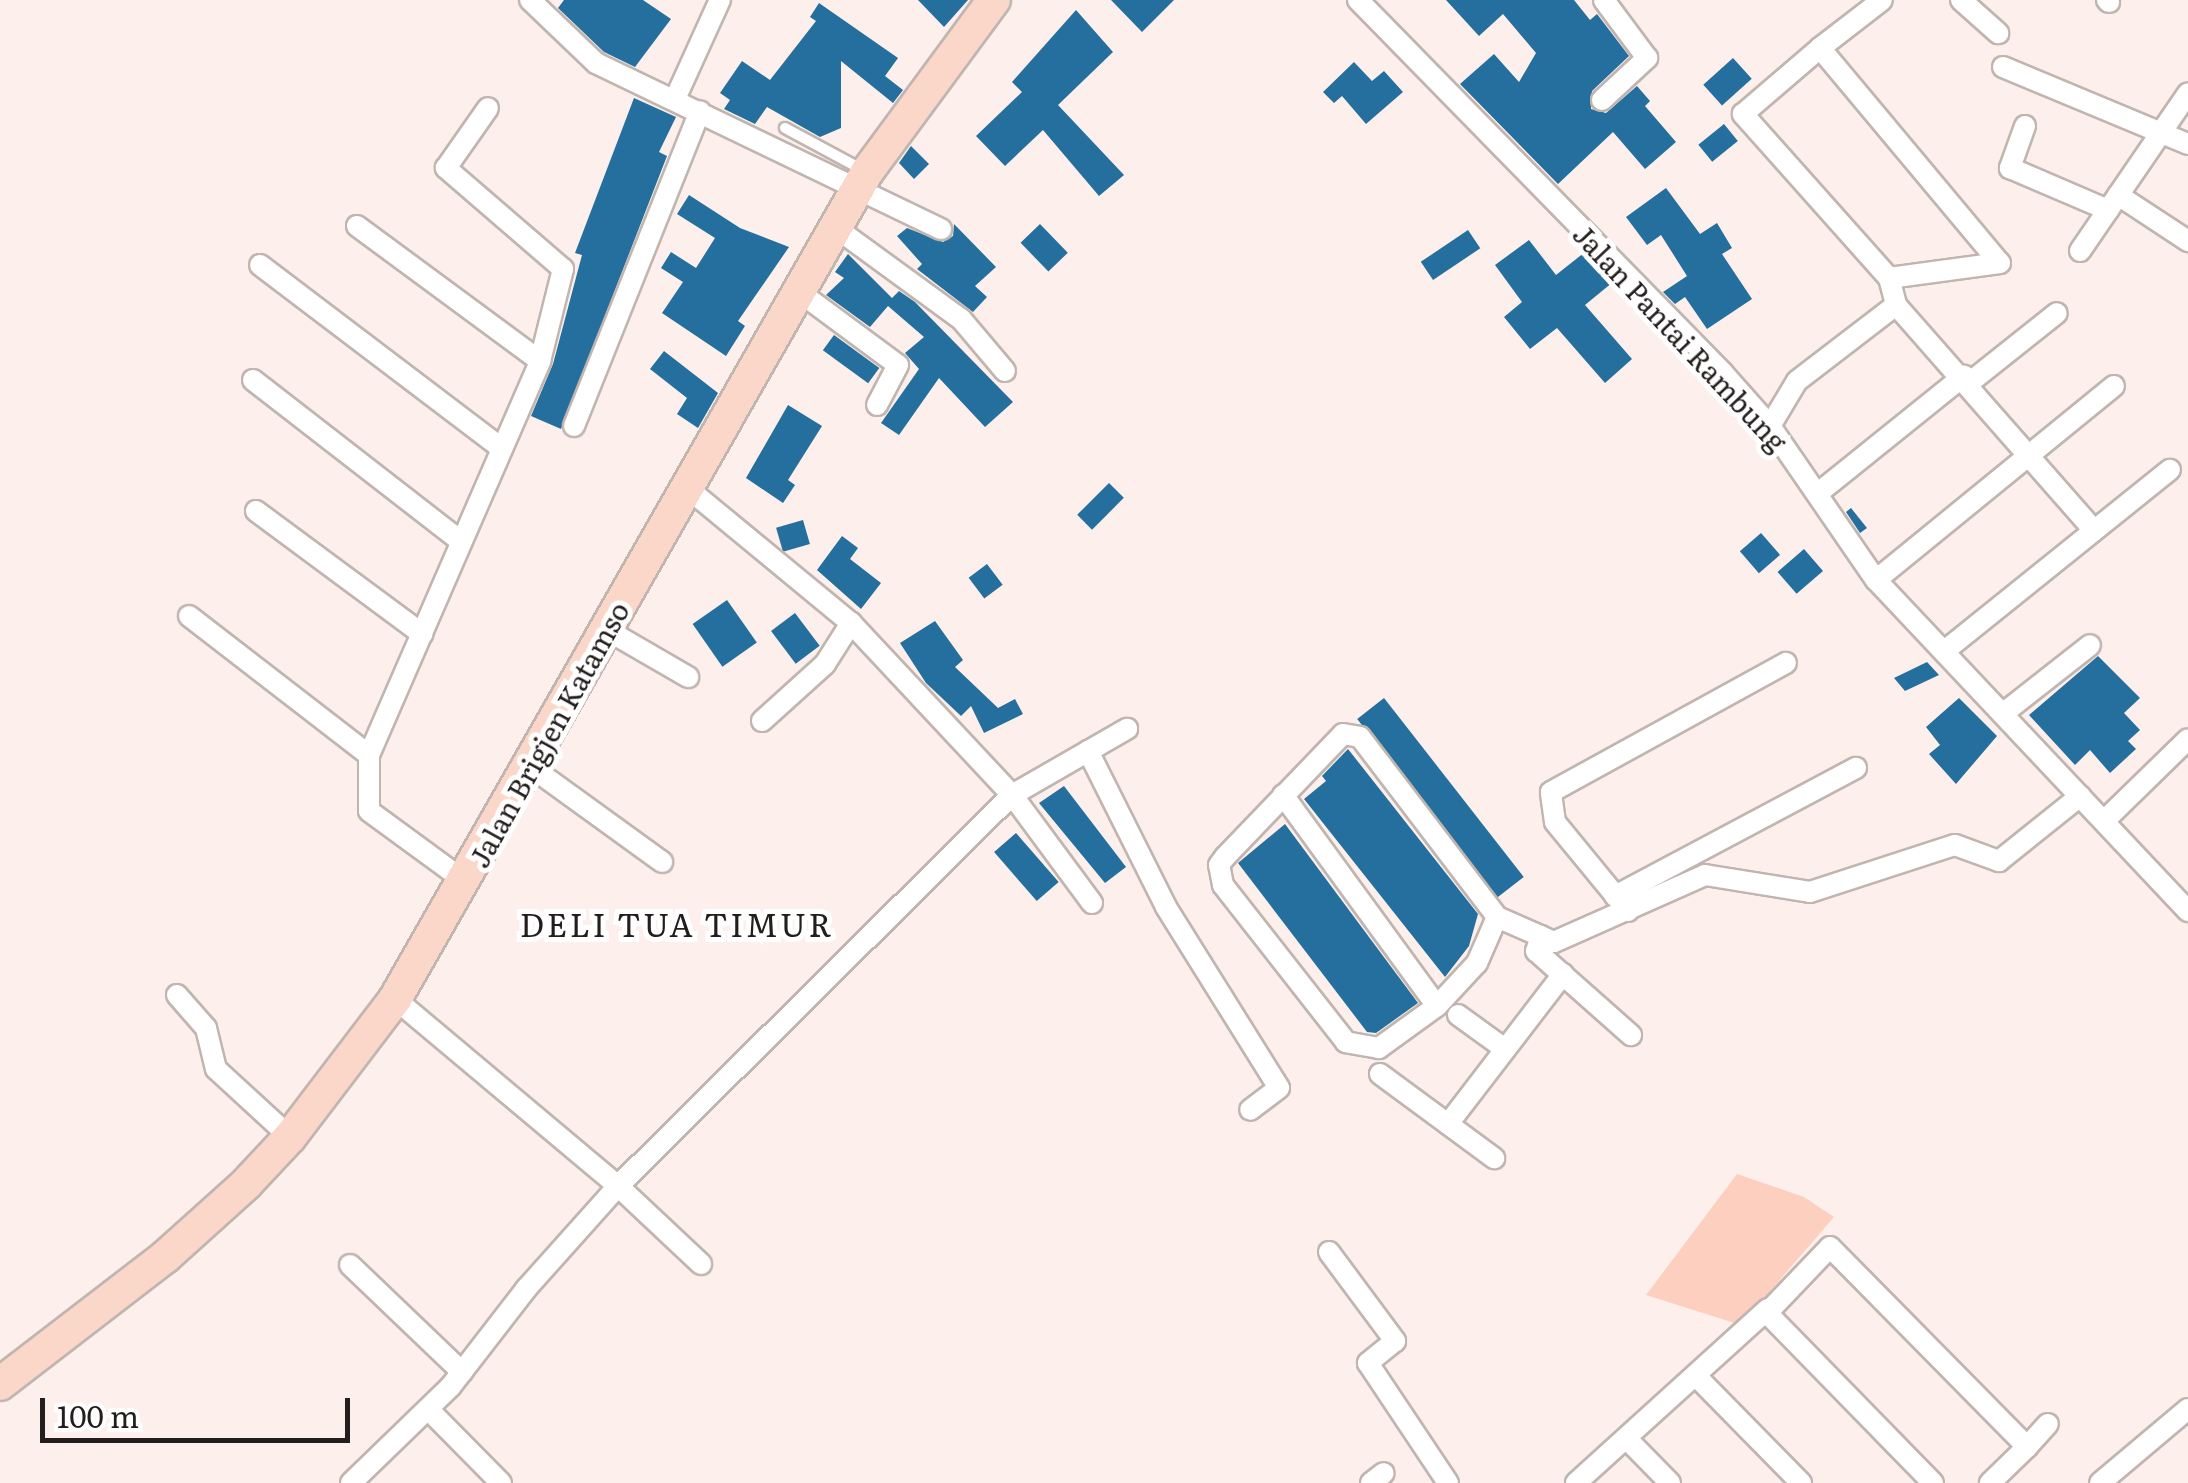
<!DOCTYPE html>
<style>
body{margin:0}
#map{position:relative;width:2188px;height:1483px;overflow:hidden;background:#fdf0ec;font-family:Literata,serif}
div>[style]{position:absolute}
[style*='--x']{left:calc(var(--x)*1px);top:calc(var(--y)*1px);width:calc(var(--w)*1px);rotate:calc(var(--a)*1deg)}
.green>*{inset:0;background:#fdcfbe}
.building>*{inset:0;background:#246f9e;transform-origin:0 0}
.roads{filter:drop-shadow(2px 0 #c1b5b0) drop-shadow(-2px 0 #c1b5b0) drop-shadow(0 2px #c1b5b0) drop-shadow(0 -2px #c1b5b0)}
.service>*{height:10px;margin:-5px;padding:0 5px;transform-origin:5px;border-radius:5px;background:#fff}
.minor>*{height:20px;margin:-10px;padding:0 10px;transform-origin:10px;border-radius:10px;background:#fff}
.primary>*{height:32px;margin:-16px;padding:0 16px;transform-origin:16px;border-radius:16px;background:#fbd7ca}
span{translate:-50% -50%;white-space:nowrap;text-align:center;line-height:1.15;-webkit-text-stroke:10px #fff;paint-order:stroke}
.street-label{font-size:28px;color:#231e1d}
.quarter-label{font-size:32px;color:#231e1d;letter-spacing:2.5px}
.scale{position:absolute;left:40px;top:1398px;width:310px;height:45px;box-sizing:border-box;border:5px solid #231e1d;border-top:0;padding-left:12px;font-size:30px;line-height:35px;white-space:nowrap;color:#231e1d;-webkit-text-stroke:8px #fff;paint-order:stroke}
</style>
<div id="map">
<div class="green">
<div style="clip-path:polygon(1737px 1174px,1804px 1197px,1834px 1217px,1741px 1325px,1646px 1295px)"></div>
</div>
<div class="building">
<div style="clip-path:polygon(564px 0,643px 0,671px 19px,635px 67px,604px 52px,558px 8px)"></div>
<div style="clip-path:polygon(918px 0,968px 0,944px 27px)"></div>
<div style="clip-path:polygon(1111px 0,1174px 0,1142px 32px)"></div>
<div style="clip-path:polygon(1446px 0,1574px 0,1590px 20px,1597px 14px,1629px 56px,1592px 91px,1591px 109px,1606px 113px,1637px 86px,1650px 101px,1645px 106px,1676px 142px,1645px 169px,1613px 132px,1558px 184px,1460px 84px,1494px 54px,1519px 82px,1536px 53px,1503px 14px,1479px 36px)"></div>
<div style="clip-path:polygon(819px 3px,898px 58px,885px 76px,903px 90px,893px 103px,841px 61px,841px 128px,820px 137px,767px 107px,755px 124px,724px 109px,730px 100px,720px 93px,742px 61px,770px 80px,816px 21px,810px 17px)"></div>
<div style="clip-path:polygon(1076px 10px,1113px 52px,1058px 105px,1124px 175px,1099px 196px,1043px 130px,1005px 166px,976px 136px,1022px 92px,1012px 82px)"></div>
<div style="left:1733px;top:58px;width:28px;height:40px;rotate:48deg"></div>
<div style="clip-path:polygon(1354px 62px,1372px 81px,1384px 71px,1403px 92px,1366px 124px,1342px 96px,1334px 103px,1323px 92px)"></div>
<div style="clip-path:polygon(634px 98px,676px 117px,659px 152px,667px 156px,561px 429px,531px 416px,553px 364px,582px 255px,575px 253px)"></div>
<div style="left:1724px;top:124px;width:22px;height:33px;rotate:51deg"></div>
<div style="clip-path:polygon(911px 146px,929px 164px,914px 179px,899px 163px)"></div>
<div style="clip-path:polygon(1666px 188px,1700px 234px,1717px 223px,1732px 248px,1722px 254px,1752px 299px,1707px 329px,1685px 297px,1675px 304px,1663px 292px,1687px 276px,1661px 235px,1647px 245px,1626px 217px)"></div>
<div style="clip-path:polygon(689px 195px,740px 228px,789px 247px,738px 321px,745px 326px,726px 356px,662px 313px,683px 282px,661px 268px,671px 252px,696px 268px,715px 238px,677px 214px)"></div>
<div style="clip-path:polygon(954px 224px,996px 267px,975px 286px,987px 297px,973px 312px,917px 269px,922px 264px,897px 236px,907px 228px,943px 242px,953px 236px)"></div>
<div style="left:1040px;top:224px;width:40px;height:27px;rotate:46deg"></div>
<div style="left:1468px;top:230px;width:22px;height:57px;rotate:56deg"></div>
<div style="clip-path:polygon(1529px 240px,1556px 275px,1585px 252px,1613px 282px,1585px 305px,1632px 359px,1605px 383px,1557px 328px,1530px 349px,1504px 317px,1522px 302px,1495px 265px)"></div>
<div style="clip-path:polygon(848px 254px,892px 298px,899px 291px,915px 302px,1013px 402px,985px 427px,939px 378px,899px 435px,881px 423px,919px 369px,905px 353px,924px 337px,888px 306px,870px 327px,826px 295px,844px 278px,835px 272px)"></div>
<div style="left:834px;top:335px;width:56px;height:19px;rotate:36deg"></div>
<div style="clip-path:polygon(664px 351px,718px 393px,698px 428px,677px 414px,687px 398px,650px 369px)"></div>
<div style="clip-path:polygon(788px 405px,822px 426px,788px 480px,795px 485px,783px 503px,746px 478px)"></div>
<div style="left:1109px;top:483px;width:21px;height:45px;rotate:45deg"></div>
<div style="clip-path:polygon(1851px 508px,1867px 528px,1860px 533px,1846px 512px)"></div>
<div style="left:803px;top:520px;width:25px;height:28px;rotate:74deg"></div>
<div style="left:1761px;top:533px;width:29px;height:28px;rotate:49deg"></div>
<div style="clip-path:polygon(842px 536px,858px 548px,850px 559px,881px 583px,861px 609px,817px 570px)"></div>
<div style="left:1804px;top:549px;width:29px;height:35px;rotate:49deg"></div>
<div style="left:987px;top:564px;width:26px;height:23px;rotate:53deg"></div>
<div style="left:727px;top:600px;width:52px;height:42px;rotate:55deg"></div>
<div style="left:795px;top:613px;width:41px;height:30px;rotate:53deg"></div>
<div style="clip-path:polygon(935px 621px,963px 660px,955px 667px,998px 708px,1015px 699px,1023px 714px,984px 733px,971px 706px,961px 716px,926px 683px,900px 643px)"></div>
<div style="clip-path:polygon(2098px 656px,2140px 698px,2124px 713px,2140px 730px,2128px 741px,2136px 749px,2110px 773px,2090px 750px,2075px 765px,2029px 715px)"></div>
<div style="clip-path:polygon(1927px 662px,1939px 675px,1905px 691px,1894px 678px)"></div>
<div style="left:1384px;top:698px;width:227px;height:34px;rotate:52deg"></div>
<div style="clip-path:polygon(1959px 698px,1997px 736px,1956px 784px,1929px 754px,1940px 745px,1926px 727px)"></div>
<div style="clip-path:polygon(1348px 749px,1478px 914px,1469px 946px,1445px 977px,1304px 799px,1326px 781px,1322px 776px)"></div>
<div style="clip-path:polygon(1064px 786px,1126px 867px,1105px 883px,1039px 803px)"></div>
<div style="clip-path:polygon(1285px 824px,1418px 1003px,1376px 1033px,1367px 1032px,1238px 863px)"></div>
<div style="left:1016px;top:833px;width:65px;height:29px;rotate:49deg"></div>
</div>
<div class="roads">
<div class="service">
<div style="--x:785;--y:128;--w:86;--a:28.3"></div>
</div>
<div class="minor">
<div style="--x:530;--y:0;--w:91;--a:43.7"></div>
<div style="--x:596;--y:63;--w:383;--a:25.7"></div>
<div style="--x:1358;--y:0;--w:522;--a:45.62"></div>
<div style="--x:1723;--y:373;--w:71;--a:48.4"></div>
<div style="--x:1770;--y:426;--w:187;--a:55.5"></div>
<div style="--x:1876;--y:580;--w:455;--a:46.7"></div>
<div style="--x:1961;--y:0;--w:50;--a:41.7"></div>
<div style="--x:2107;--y:0;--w:3;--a:45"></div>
<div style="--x:1820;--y:48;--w:280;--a:50.1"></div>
<div style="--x:2000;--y:263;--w:112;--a:172.3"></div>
<div style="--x:1889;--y:278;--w:220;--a:-131.7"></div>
<div style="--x:1743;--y:114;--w:101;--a:-40.6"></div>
<div style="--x:1820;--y:48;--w:78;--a:-37.7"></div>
<div style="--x:2003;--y:67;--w:200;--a:22.6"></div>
<div style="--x:675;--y:99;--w:109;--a:-65.6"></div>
<div style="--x:1602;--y:100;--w:62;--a:-43"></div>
<div style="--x:1647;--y:58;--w:72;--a:-126.6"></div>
<div style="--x:2025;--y:126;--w:45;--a:109.7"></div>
<div style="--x:2010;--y:168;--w:107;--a:23.2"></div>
<div style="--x:2118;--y:195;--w:84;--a:33.3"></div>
<div style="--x:357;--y:226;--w:227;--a:36.4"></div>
<div style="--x:836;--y:228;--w:155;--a:36.1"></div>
<div style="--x:961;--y:319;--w:68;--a:49.8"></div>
<div style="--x:2080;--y:251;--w:191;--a:-55.6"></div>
<div style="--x:260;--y:265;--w:304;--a:37.2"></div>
<div style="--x:1889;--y:278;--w:28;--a:75"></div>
<div style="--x:1896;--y:305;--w:300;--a:48.7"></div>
<div style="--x:802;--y:294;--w:119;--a:36.5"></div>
<div style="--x:898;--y:365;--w:45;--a:117.7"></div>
<div style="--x:253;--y:380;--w:264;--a:37.8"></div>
<div style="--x:1969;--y:383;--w:112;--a:-38.5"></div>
<div style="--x:574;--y:426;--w:339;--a:-68.2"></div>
<div style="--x:1770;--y:426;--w:52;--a:-59"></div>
<div style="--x:1797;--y:381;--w:125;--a:-37.5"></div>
<div style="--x:686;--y:487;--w:214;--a:39.5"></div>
<div style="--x:851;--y:623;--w:236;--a:46.9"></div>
<div style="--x:1012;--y:795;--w:555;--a:135.22"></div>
<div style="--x:618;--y:1186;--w:114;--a:43.2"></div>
<div style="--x:1817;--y:494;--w:189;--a:-38.8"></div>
<div style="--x:256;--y:511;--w:207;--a:36.5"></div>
<div style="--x:1876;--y:580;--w:307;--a:-39.2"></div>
<div style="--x:189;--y:616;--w:227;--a:37.7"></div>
<div style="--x:607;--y:630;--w:94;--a:30.1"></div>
<div style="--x:1947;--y:649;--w:286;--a:-38.8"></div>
<div style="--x:2005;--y:712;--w:108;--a:-38.2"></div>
<div style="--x:762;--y:721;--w:85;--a:-42.1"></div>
<div style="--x:825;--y:664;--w:49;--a:-57.6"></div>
<div style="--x:1088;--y:751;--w:174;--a:63.4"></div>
<div style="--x:1166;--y:907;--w:213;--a:58"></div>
<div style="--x:1279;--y:1088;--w:36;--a:143"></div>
<div style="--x:531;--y:767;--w:162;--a:35.9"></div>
<div style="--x:1283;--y:795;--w:261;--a:53.9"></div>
<div style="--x:1437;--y:1006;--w:59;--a:-47.1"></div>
<div style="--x:1477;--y:963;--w:50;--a:-66.5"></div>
<div style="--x:2104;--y:821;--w:117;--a:-44.3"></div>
<div style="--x:466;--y:882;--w:120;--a:-143.8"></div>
<div style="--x:369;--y:811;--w:56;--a:-90"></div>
<div style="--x:369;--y:755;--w:430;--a:-66.5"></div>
<div style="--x:540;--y:361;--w:95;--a:-76"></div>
<div style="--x:563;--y:269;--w:155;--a:-139.2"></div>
<div style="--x:446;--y:168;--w:73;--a:-55"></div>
<div style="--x:1615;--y:896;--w:273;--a:-28"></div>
<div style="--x:1092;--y:903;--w:134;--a:-126.5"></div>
<div style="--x:1012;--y:795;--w:133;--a:-29.9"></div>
<div style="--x:1628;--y:911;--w:115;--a:-129.4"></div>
<div style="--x:1555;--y:822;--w:30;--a:-98"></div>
<div style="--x:1551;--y:792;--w:268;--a:-28.8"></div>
<div style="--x:1541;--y:936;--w:16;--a:108"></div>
<div style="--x:1536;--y:951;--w:127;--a:41.5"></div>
<div style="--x:177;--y:995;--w:44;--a:48.7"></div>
<div style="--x:206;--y:1028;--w:42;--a:76.3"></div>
<div style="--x:216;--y:1069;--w:100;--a:42.6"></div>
<div style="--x:1437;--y:1006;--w:72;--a:144.1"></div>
<div style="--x:1379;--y:1048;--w:34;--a:-170"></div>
<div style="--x:1346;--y:1042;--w:199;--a:-128.1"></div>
<div style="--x:1223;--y:885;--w:20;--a:-101"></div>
<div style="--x:1219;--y:865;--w:10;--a:-53"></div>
<div style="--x:1225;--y:857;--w:170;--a:-46.2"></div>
<div style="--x:1343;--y:734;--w:17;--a:10"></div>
<div style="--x:1360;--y:737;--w:226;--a:52.7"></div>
<div style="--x:1497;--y:917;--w:62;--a:23.7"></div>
<div style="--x:1554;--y:942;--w:165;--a:-23.9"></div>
<div style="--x:1705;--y:875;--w:106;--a:9.2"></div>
<div style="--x:1810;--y:892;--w:152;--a:-18"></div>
<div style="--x:1955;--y:845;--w:47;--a:20"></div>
<div style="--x:1999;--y:861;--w:104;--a:-38.7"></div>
<div style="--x:1458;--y:1015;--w:58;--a:35.9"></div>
<div style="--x:1380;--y:1074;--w:142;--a:36.4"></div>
<div style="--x:1448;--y:1124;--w:189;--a:-52.5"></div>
<div style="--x:1329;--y:1252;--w:111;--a:53.4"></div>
<div style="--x:1395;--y:1341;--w:35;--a:141"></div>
<div style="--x:1368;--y:1363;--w:144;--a:56.3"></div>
<div style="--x:350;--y:1265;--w:155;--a:43.7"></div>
<div style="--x:1696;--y:1376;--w:150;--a:45.5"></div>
<div style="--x:428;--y:1409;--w:104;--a:45.4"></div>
<div style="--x:1626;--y:1438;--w:63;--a:45.6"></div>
<div style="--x:2027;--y:1447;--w:31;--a:-48"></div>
<div style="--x:351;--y:1483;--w:139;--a:-44.1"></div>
<div style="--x:451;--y:1386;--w:123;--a:-52.3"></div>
<div style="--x:526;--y:1289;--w:138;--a:-48.2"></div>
<div style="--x:618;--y:1186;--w:291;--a:-140"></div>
<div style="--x:1371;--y:1483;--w:16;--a:-38"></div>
<div style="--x:1576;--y:1483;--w:259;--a:-42.2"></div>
<div style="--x:1933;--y:1483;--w:238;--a:-134.3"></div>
<div style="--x:1767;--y:1313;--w:91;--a:-46.3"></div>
<div style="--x:1830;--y:1247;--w:281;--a:45.4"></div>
<div style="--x:2027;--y:1447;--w:52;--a:135.8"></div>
<div style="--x:2100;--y:1483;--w:115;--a:-40.1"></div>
</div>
<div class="primary">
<div style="--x:0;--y:1384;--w:208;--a:-37.6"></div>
<div style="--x:165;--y:1257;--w:109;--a:-42"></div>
<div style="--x:246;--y:1184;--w:64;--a:-46.9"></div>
<div style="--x:290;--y:1137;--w:173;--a:-52.7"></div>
<div style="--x:395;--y:999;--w:952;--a:-60.28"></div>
<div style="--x:867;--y:172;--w:214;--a:-53.6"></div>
</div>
</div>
<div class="street-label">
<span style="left:1681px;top:337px;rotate:47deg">Jalan Pantai Rambung</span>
<span style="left:548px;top:734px;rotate:-61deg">Jalan Brigjen Katamso</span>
</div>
<div class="quarter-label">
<span style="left:677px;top:923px">DELI TUA TIMUR</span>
</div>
<div class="scale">100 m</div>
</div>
